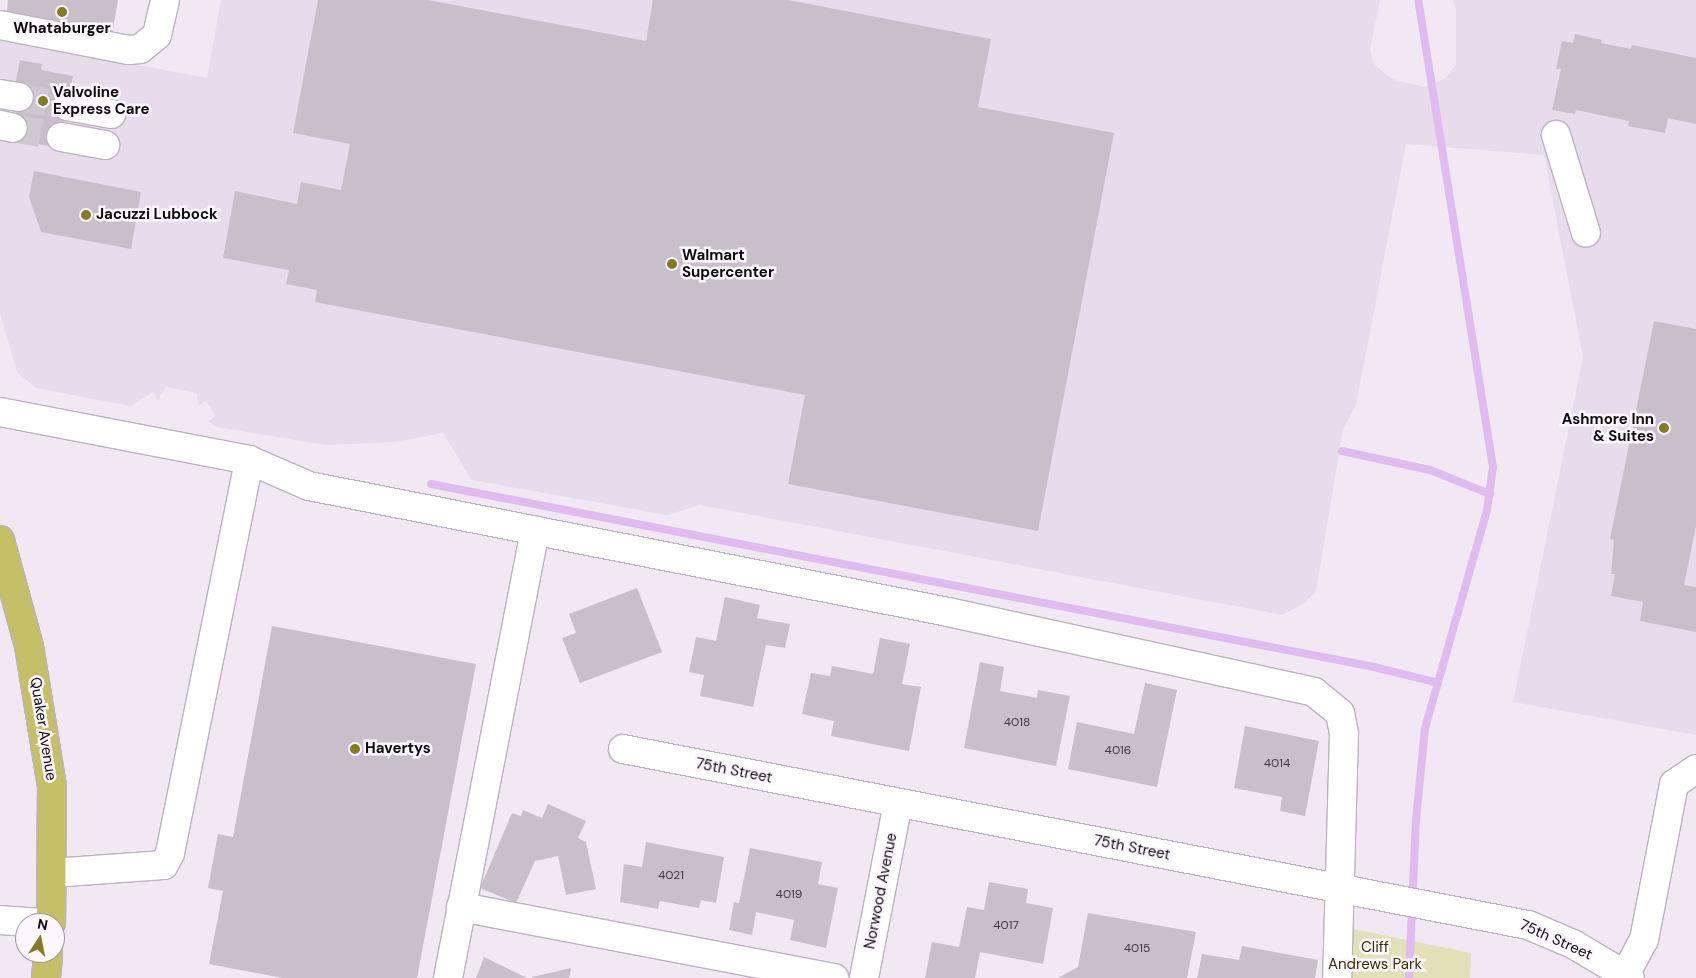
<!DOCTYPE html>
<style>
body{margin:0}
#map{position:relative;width:1696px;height:978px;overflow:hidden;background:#f1e8f4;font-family:"DM Sans",sans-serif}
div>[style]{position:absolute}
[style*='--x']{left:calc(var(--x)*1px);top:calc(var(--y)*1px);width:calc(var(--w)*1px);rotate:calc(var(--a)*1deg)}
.built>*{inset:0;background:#e8dbec}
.green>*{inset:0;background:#e2e0b6}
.stream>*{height:8px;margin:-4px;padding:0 4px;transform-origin:4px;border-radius:4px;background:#e0bbef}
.building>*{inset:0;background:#c8bfcb}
.minor-tunnel>*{height:28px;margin-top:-14px;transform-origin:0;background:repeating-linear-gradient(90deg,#cfc7d2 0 28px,transparent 0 42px)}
.roads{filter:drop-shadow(1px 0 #bbb3be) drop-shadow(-1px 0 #bbb3be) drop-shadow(0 1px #bbb3be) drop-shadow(0 -1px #bbb3be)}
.minor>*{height:28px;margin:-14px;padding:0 14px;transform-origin:14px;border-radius:14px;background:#fff}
.major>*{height:28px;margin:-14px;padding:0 14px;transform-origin:14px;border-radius:14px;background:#c5bf67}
.dots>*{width:14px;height:14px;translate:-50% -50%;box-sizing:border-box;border:2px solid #fcf7fe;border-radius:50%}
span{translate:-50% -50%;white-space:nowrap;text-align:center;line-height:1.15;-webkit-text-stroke:5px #fcf7fe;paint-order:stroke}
.number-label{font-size:12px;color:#3c373d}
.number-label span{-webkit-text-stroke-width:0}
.poi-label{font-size:15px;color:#0d0a0e;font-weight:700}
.left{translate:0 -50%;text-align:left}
.right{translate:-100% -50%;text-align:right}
.street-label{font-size:15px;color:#0d0a0e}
.park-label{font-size:15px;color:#343000}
.north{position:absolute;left:15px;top:913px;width:50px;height:50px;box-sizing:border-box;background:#fcf7fe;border:1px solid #9c989e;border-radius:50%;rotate:11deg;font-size:14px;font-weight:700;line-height:20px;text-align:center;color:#0d0a0e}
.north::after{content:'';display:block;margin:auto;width:18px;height:22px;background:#837c22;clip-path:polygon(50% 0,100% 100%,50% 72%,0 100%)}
</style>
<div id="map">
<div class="built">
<div style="clip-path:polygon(221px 0,1380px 0,1370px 50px,1374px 64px,1392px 79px,1425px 87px,1444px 79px,1456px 65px,1456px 9px,1453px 0,1696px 0,1696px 735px,1513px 702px,1583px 357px,1544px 155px,1406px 144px,1356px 405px,1343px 429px,1316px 591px,1303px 604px,1282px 615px,700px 505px,667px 515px,472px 480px,443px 433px,394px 442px,325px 445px,216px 427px,208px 421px,216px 416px,206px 401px,198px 406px,197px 393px,166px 387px,158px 400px,153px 392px,131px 406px,36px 388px,17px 372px,0 313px,0 39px,207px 78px)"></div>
</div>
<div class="green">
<div style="clip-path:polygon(1353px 929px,1471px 953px,1470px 978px,1352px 978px)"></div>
</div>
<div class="stream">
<div style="--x:1342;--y:451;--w:90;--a:12.2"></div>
<div style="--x:1430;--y:470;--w:65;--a:21.8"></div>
<div style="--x:431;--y:484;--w:961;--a:10.98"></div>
<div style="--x:1374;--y:667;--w:66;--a:14"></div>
<div style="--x:1409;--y:978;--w:158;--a:-87.5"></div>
<div style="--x:1416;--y:820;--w:92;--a:-84.4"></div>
<div style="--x:1425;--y:728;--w:227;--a:-74.1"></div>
<div style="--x:1487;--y:510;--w:43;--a:-82.1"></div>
<div style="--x:1493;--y:467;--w:473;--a:-99.1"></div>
</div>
<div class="building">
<div style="clip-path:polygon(8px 0,118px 0,111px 40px,6px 21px)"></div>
<div style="clip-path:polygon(318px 0,428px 0,646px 41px,653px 0,788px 0,991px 39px,978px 107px,1114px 133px,1038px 531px,788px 484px,805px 395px,315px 302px,317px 290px,286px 284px,289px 270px,223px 258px,235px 191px,297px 204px,301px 182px,341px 190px,350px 144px,293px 133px)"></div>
<div style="clip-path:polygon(1575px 34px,1602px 40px,1601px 43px,1631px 49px,1632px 45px,1696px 58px,1696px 124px,1668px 118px,1665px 133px,1628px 126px,1629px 121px,1576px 110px,1575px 114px,1552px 110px,1561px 69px,1556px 69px,1562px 41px,1573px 43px)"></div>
<div style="clip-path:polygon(20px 60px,42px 64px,41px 70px,73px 76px,59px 148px,11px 139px,21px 86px,15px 85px)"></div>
<div style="clip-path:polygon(34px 171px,141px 192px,131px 249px,41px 232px,29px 197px)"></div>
<div style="clip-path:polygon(1654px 321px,1696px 329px,1696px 526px,1684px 585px,1696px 587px,1696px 632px,1640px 621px,1643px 602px,1611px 596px,1615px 574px,1611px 574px,1614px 540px,1610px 539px)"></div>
<div style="clip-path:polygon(637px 588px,662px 652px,580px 683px,562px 638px,576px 633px,569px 614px)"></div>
<div style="clip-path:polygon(725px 597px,760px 605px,757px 618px,790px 624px,785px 648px,766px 645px,753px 707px,700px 696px,704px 675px,689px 672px,696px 637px,716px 641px)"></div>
<div style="clip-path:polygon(272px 626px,476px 664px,417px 978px,283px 978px,209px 964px,223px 891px,208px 888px,218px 834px,233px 837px)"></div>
<div style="clip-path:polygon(880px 638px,910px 644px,902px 684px,921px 687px,909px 751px,831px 736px,834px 721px,802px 714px,811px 673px,830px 676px,832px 666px,873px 674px)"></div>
<div style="clip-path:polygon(980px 662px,1004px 667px,1000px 691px,1037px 698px,1038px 690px,1070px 696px,1056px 766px,964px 748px)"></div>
<div style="clip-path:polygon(1145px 683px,1177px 690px,1157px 787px,1068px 769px,1077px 722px,1134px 734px)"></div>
<div style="clip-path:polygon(1245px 726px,1319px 741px,1305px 816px,1280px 811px,1282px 797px,1234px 788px)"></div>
<div style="clip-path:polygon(548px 804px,586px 821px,578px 838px,586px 842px,596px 889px,566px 895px,558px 856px,535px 861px,516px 903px,480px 888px,512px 813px,521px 816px,523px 810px,542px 818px)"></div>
<div style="clip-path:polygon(646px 842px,724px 857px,716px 903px,701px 900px,699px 908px,660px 901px,658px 909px,620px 902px,624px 864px,642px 867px)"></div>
<div style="clip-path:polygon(750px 848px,822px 862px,818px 884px,838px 888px,826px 948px,790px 940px,794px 920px,756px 912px,752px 935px,729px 930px,734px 902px,739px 903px)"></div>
<div style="clip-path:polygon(989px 882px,1028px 889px,1026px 903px,1053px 908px,1043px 964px,980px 952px,975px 978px,925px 978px,932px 942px,959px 947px,967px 907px,984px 910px)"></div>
<div style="clip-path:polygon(1088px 913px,1196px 932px,1187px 978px,1058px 978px,1078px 967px)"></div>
<div style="clip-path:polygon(1242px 946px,1318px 960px,1315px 978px,1197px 978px,1202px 954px,1239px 960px)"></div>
<div style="clip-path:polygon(484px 957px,527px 978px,476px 978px)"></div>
<div style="clip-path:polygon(571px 968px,569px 978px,532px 978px,532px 977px)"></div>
</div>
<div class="minor-tunnel">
<div style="--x:19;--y:97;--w:49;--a:10.6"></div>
<div style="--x:13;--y:128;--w:49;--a:10.6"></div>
</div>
<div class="roads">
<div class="minor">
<div style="--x:0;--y:25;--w:131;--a:11"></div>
<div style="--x:129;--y:50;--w:11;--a:-5"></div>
<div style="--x:140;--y:49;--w:22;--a:-39"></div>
<div style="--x:157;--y:35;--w:36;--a:-77"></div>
<div style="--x:0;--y:94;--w:19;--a:9"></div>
<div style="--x:67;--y:106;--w:45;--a:10.3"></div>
<div style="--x:0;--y:125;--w:13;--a:13"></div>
<div style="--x:1556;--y:135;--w:102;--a:73"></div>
<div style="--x:61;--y:137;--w:45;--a:10.3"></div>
<div style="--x:0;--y:412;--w:254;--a:10.9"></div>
<div style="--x:249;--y:460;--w:65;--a:23.4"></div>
<div style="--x:309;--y:486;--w:651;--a:11.15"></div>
<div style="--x:948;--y:612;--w:375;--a:12.3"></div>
<div style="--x:1314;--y:692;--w:33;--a:39"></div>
<div style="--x:1340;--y:713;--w:20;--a:79"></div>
<div style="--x:1344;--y:733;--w:245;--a:91.6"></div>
<div style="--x:623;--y:749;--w:922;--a:11.01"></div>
<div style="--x:1528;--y:925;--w:49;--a:22.9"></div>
<div style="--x:1573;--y:944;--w:66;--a:30.8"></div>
<div style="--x:52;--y:873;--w:112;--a:-4.1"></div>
<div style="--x:164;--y:865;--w:13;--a:-63"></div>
<div style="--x:170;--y:853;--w:401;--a:-78.6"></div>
<div style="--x:461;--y:907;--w:380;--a:10.8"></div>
<div style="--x:0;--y:920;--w:39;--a:4"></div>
<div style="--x:1625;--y:975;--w:40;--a:-62"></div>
<div style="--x:1644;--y:940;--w:159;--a:-79.1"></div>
<div style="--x:1674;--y:784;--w:27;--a:-34"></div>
<div style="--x:448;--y:978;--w:456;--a:-79"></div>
<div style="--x:864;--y:978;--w:178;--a:-79"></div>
</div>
<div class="major">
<div style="--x:0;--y:540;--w:110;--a:74.7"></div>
<div style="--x:29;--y:646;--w:142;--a:80.7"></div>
<div style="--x:52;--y:786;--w:137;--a:90.4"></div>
<div style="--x:46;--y:978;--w:25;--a:-85"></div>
</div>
</div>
<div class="dots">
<div style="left:62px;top:12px;background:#837c22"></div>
<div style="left:43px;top:101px;background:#837c22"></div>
<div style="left:86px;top:215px;background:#837c22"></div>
<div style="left:672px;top:264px;background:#837c22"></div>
<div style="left:1664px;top:428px;background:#837c22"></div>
<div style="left:355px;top:749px;background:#837c22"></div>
</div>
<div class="number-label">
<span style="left:1017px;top:723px">4018</span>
<span style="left:1118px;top:751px">4016</span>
<span style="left:1277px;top:764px">4014</span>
<span style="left:671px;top:876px">4021</span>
<span style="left:789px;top:895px">4019</span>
<span style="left:1006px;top:926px">4017</span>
<span style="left:1137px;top:949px">4015</span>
</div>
<div class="poi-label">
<span style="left:62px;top:29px">Whataburger</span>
<span class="left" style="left:53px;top:101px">Valvoline<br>Express Care</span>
<span class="left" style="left:96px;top:215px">Jacuzzi Lubbock</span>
<span class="left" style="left:682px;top:264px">Walmart<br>Supercenter</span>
<span class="right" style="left:1654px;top:428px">Ashmore Inn<br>&amp; Suites</span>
<span class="left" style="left:365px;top:749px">Havertys</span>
</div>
<div class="street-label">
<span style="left:43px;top:729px;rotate:81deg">Quaker Avenue</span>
<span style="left:734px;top:771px;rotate:11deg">75th Street</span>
<span style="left:1132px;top:848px;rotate:11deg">75th Street</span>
<span style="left:881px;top:891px;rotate:-79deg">Norwood Avenue</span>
<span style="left:1556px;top:940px;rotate:24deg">75th Street</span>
</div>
<div class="park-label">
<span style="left:1375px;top:956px">Cliff<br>Andrews Park</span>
</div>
<div class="north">N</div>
</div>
